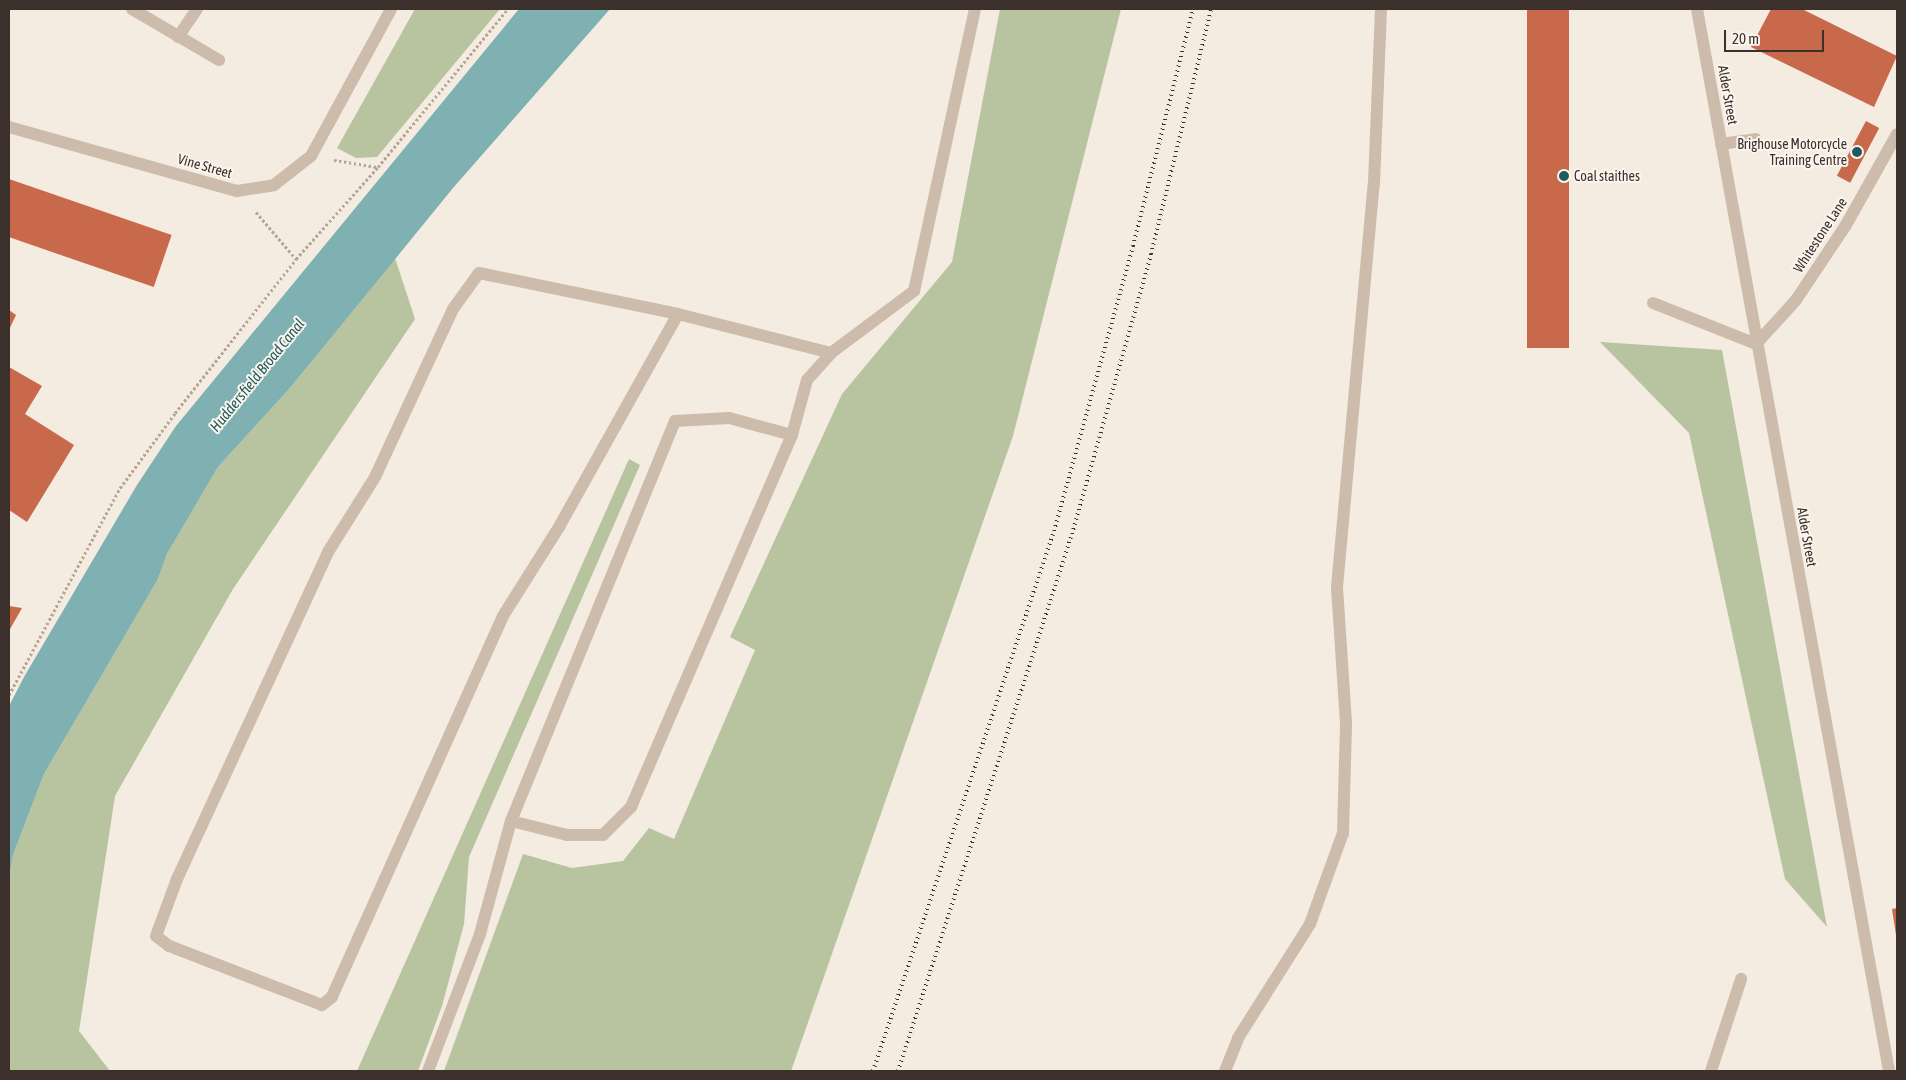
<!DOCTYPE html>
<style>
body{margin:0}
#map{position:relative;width:1906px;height:1080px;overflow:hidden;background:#f4ebe1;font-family:"Asap Condensed",sans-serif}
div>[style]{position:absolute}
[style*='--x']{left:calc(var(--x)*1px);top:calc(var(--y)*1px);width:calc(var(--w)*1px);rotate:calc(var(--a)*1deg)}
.green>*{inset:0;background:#b8c4a0}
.water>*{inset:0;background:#7fb0b2}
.building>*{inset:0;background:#c8694b;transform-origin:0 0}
.path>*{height:3px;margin-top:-1.5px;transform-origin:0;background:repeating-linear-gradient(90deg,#b9a596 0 2.5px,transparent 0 5px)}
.service>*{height:12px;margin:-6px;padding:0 6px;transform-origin:6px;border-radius:6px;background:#cdbbac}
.minor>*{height:12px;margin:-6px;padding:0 6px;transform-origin:6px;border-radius:6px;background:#cdbbac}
.rail>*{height:4px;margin-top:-2px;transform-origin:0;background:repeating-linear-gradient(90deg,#3b302b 0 1px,transparent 0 5px)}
.dots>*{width:14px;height:14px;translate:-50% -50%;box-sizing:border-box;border:2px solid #fbf5ee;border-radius:50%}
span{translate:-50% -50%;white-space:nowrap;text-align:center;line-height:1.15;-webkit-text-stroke:4px #fbf5ee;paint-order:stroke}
.street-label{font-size:14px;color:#3b302b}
.poi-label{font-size:14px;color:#3b302b}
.right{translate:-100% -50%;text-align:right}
.left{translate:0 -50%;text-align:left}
.water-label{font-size:15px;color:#1f5a5e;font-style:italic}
.frame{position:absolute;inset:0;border:10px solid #3b302b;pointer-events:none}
.scale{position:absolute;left:1724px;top:30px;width:100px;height:22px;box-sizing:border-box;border:2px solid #3b302b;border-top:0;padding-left:6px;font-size:15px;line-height:18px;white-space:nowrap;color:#3b302b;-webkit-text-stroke:4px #fbf5ee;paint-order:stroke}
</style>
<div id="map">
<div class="green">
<div style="clip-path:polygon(415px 9px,500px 9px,377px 157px,356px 158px,337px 148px)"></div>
<div style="clip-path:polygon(1000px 9px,1121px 9px,1013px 436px,791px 1071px,444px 1071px,523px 854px,572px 868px,623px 861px,649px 828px,674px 839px,755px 650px,730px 637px,842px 394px,952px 262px)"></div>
<div style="clip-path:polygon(395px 258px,415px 319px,233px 589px,115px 796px,79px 1031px,110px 1071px,9px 1071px,9px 878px,13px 855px,44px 774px,158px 579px,167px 554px,218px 467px,290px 388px)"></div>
<div style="clip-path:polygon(1600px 342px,1722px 350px,1827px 927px,1785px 879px,1689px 433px)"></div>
<div style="clip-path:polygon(629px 459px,640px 465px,469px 857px,464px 924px,442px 1006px,418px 1071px,357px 1071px)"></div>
</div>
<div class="water">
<div style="clip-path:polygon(519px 9px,610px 9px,453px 188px,290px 388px,218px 467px,167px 554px,158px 579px,44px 774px,13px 855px,9px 878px,9px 706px,24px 677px,137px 485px,176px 426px)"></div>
</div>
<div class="building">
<div style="left:1527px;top:9px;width:42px;height:339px"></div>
<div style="clip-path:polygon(1771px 9px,1802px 9px,1897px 56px,1874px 107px,1751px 47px)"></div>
<div style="left:1866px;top:121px;width:15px;height:62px;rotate:28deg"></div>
<div style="left:9px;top:179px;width:172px;height:55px;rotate:19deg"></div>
<div style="clip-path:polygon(9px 310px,16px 315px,9px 330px)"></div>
<div style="clip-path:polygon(9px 367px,42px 386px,25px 414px,74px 445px,27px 522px,9px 510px)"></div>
<div style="clip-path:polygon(9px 606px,22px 608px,9px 631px)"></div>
<div style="clip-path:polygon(1897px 908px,1897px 935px,1896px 935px,1892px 909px)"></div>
</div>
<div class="path">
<div style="--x:334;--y:160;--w:44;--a:9.2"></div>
<div style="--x:256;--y:212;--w:62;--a:49.6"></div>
<div style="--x:9;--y:695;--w:235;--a:-61.8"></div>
<div style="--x:120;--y:488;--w:93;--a:-53.7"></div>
<div style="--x:175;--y:413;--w:196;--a:-51.8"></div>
<div style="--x:296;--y:259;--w:123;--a:-48.3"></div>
<div style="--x:378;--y:167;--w:205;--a:-50.6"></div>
</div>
<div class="service">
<div style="--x:132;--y:9;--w:101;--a:30.4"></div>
<div style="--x:178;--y:37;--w:34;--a:-56"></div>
<div style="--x:1721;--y:144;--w:35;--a:-8"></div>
<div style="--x:1653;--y:303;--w:111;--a:21.7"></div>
<div style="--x:678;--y:314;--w:244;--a:119.2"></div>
<div style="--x:559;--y:527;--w:105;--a:122.2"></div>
<div style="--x:503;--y:616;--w:418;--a:114.2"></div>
<div style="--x:332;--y:997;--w:13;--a:141"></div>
<div style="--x:322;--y:1005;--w:164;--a:-158.9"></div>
<div style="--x:169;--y:946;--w:16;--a:-142"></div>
<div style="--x:156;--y:936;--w:61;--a:-69.8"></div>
<div style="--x:177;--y:879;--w:360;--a:-65.2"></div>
<div style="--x:328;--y:552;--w:89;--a:-57.9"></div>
<div style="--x:375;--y:477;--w:185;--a:-65.1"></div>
<div style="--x:453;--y:309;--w:44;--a:-54.2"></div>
<div style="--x:479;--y:273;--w:203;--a:11.6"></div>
<div style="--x:678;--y:314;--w:158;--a:14.3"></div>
<div style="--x:792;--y:435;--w:65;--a:-164.9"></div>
<div style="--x:729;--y:418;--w:54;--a:176.8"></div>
<div style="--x:675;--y:421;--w:432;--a:112.3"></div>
<div style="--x:511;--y:821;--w:58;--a:14"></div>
<div style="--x:567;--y:835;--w:36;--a:0"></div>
<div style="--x:603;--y:835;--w:40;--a:-45"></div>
<div style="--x:631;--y:807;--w:405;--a:-66.6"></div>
<div style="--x:792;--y:435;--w:57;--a:-74.7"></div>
<div style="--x:807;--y:380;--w:36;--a:-48"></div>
<div style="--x:831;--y:353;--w:104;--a:-36.8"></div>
<div style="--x:914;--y:291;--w:289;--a:-77.8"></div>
<div style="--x:428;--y:1071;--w:147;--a:-69.2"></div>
<div style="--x:480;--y:934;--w:117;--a:-74.7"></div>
<div style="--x:1225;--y:1071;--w:35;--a:-68"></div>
<div style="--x:1238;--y:1038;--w:135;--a:-57.7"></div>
<div style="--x:1310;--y:924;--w:97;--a:-70.1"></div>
<div style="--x:1343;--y:833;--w:110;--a:-88.4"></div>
<div style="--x:1346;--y:723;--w:136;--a:-93.8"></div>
<div style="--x:1337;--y:587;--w:406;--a:-84.8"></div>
<div style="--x:1374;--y:183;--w:174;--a:-87.7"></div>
<div style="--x:1711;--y:1071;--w:97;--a:-71.9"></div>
</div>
<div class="minor">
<div style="--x:1697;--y:9;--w:1079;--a:79.75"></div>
<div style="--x:9;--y:127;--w:237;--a:15.7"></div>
<div style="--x:237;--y:191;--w:37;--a:-9"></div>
<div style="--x:274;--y:185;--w:47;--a:-38.1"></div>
<div style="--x:311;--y:156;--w:167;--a:-61.4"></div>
<div style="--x:1756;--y:344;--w:59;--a:-47.7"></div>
<div style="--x:1796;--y:300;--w:90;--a:-56.3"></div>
<div style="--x:1846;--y:225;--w:104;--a:-60.7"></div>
</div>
<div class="rail">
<div style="--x:873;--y:1071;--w:570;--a:-71.47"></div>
<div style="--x:1054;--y:531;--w:296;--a:-74.5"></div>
<div style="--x:1133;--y:246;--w:244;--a:-75.8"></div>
<div style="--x:898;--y:1071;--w:564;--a:-72.05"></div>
<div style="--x:1072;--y:534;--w:291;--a:-74.2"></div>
<div style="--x:1151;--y:254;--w:252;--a:-76.2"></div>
</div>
<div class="dots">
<div style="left:1857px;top:152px;background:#1f5a5e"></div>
<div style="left:1564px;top:176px;background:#1f5a5e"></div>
</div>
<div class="street-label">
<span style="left:1728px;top:95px;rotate:80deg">Alder Street</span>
<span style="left:205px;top:166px;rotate:16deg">Vine Street</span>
<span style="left:1820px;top:235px;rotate:-57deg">Whitestone Lane</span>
<span style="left:1807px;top:537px;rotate:80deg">Alder Street</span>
</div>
<div class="poi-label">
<span class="right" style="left:1847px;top:152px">Brighouse Motorcycle<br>Training Centre</span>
<span class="left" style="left:1574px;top:176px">Coal staithes</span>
</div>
<div class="water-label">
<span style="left:257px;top:375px;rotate:-51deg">Huddersfield Broad Canal</span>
</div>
<div class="frame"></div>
<div class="scale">20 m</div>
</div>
